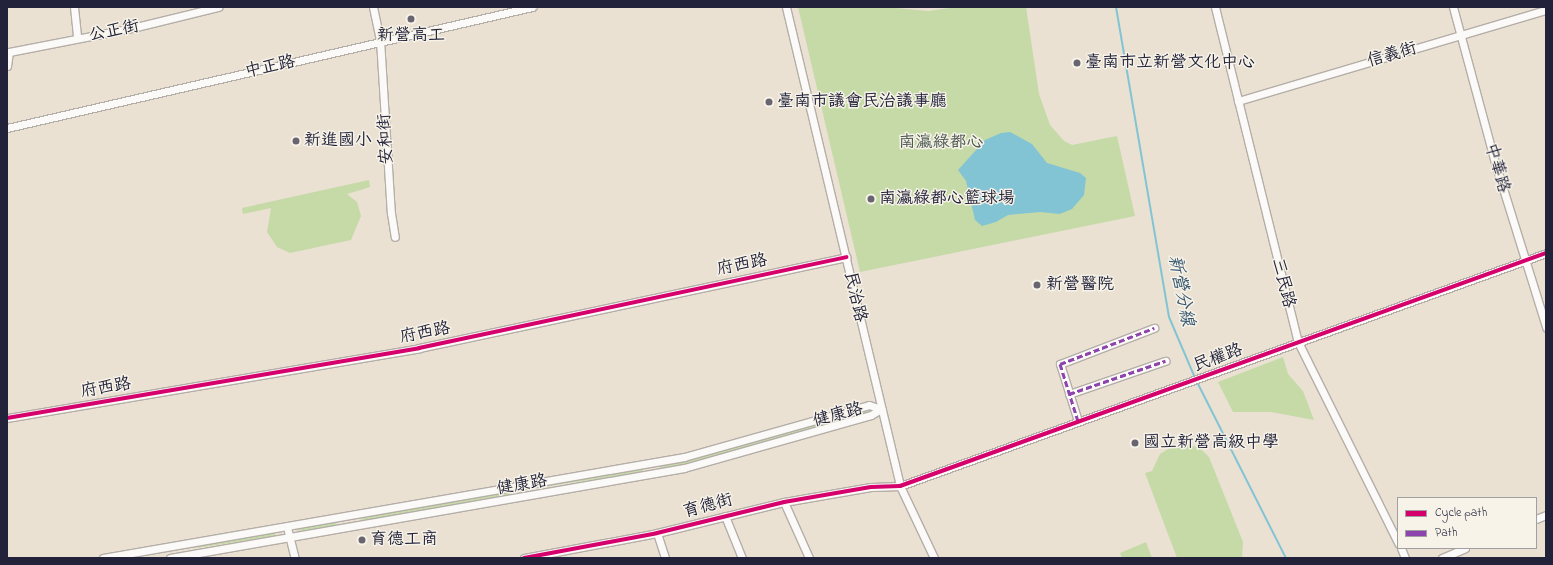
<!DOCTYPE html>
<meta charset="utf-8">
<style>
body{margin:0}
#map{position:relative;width:1553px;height:565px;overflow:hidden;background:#eae1d3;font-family:"Indie Flower","LXGW WenKai TC",sans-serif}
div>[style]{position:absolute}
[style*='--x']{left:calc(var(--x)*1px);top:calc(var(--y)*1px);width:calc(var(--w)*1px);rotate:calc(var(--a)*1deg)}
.green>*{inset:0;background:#c5daa7}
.water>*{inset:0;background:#83c4d4}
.stream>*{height:2px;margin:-1px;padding:0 1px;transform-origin:1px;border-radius:1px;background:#83c4d4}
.roads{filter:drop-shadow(1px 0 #b4aea8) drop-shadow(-1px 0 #b4aea8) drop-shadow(0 1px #b4aea8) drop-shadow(0 -1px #b4aea8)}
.minor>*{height:7px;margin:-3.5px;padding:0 3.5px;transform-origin:3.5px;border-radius:3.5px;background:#fcfaf8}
.quiet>*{height:3px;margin-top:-1.5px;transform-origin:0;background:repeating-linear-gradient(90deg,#8e44ad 0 6px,transparent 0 9px)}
.cycleway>*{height:4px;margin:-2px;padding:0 2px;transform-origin:2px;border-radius:2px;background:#d6006c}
.dots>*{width:11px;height:11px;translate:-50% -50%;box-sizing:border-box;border:2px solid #f7f3e8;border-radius:50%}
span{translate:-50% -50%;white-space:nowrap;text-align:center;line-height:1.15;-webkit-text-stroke:3px #f7f3e8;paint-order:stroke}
.street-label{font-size:17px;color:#22223b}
.poi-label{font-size:17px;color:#22223b}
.left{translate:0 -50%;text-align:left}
.park-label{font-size:17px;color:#4a5851}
.water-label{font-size:18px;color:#355671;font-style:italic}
.frame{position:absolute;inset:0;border:8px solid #22223b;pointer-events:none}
.legend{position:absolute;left:1397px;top:497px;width:140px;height:52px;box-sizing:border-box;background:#f7f3e8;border:1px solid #a29fa3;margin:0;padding:5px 7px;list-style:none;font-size:12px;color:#22223b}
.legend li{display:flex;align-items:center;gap:8px;height:20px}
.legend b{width:20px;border:1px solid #a29fa3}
</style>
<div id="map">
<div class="green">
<div style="clip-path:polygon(798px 7px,885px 7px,928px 11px,958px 7px,1026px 7px,1039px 94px,1050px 125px,1064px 141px,1072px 145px,1117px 136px,1135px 216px,860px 272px)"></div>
<div style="clip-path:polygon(369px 180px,370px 187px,347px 194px,357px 202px,361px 216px,351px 240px,290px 253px,277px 247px,267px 232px,271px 208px,243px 214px,242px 208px)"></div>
<div style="clip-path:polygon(1283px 357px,1288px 374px,1303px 391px,1314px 420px,1271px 412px,1233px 412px,1218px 382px)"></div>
<div style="clip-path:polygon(866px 409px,868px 413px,684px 465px,660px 468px,659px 465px)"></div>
<div style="clip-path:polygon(1188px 444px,1201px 449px,1209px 457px,1243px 542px,1242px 558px,1177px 558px,1145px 473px,1152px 471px,1160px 454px,1173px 446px)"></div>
<div style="clip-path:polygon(643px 468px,643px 472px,529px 489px,529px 486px)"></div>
<div style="clip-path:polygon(507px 491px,510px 495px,361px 521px,362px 517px)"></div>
<div style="clip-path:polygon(336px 521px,336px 526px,298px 531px,299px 527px)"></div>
<div style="clip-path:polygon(274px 532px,275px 536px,196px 548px,197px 545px)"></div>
<div style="clip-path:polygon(1146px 542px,1152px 558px,1122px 558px,1120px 553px)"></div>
</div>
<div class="water">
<div style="clip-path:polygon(1010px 132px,1032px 144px,1047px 163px,1080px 173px,1086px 178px,1084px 195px,1072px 209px,1060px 214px,1040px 212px,1008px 215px,996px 222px,982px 226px,975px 220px,966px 181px,958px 170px,985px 140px,1001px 133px)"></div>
</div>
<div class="stream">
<div style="--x:1116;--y:7;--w:314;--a:80.3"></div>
<div style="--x:1169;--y:317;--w:66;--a:66.9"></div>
<div style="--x:1197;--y:382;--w:197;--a:63.2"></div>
</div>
<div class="roads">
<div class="minor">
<div style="--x:74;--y:7;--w:31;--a:84"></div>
<div style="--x:373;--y:7;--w:34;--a:78"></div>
<div style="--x:380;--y:40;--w:173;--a:86.4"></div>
<div style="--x:391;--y:213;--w:24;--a:81"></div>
<div style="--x:786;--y:7;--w:492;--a:76.6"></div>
<div style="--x:900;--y:486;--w:80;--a:64.7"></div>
<div style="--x:1215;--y:7;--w:345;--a:76.1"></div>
<div style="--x:1298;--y:342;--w:225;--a:63.5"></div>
<div style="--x:1453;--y:7;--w:165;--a:74.9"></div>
<div style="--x:1496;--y:166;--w:169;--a:72.7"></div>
<div style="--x:7;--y:66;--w:14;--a:-82"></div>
<div style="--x:9;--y:52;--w:125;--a:-11"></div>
<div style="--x:132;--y:28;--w:89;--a:-13.7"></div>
<div style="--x:1238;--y:101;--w:321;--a:-16.5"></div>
<div style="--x:7;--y:128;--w:539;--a:-12.98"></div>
<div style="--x:1069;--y:394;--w:102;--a:-19"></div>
<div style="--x:7;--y:418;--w:418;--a:-9.6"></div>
<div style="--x:419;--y:348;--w:437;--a:-12"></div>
<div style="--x:1078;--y:421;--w:60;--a:-107.5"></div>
<div style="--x:1060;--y:364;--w:101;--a:-21"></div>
<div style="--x:784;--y:502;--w:61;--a:65.9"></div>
<div style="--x:725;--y:516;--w:45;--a:68"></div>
<div style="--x:1536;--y:519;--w:11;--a:-22"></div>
<div style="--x:287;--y:527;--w:32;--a:76"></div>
<div style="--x:657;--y:533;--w:26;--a:72"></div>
<div style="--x:1401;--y:548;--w:11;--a:68"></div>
<div style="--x:103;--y:558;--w:590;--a:-9.86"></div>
<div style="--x:684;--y:457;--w:192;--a:-15.7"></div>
<div style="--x:869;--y:405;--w:13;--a:18"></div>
<div style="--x:170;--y:558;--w:522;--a:-9.93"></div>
<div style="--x:684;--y:468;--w:194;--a:-15.8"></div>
<div style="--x:871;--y:415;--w:12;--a:-31"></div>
<div style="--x:524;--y:558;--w:135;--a:-10.6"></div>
<div style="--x:657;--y:533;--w:131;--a:-13.7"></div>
<div style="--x:784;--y:502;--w:88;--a:-9.8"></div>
<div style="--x:871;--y:487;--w:29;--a:-2"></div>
<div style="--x:900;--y:486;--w:687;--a:-19.83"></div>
<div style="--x:1442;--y:558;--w:25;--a:-23"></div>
</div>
</div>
<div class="quiet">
<div style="--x:1069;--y:394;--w:102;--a:-19"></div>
<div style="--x:1078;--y:421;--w:60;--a:-107.5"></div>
<div style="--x:1060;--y:364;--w:101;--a:-21"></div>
</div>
<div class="cycleway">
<div style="--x:7;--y:418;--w:418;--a:-9.6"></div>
<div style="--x:419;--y:348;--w:437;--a:-12"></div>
<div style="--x:524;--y:558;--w:135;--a:-10.6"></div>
<div style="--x:657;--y:533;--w:131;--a:-13.7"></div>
<div style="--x:784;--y:502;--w:88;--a:-9.8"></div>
<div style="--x:871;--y:487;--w:29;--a:-2"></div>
<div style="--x:900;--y:486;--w:687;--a:-19.83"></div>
</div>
<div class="dots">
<div style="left:411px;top:19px;background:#686570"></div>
<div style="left:1077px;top:63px;background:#686570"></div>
<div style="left:769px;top:102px;background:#686570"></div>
<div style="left:296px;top:141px;background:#686570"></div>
<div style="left:871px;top:199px;background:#686570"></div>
<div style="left:1037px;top:285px;background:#686570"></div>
<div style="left:1135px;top:443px;background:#686570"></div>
<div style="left:362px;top:540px;background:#686570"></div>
</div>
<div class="street-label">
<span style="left:114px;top:31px;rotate:-11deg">公正街</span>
<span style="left:1392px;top:55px;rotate:-16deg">信義街</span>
<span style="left:270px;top:67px;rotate:-12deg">中正路</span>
<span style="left:386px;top:139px;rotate:-93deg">安和街</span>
<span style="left:1497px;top:168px;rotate:74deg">中華路</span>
<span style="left:742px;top:265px;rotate:-11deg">府西路</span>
<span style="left:1283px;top:283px;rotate:76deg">三民路</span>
<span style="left:855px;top:297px;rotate:77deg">民治路</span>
<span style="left:425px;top:333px;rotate:-11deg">府西路</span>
<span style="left:1218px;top:358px;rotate:-20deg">民權路</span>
<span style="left:106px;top:388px;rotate:-10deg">府西路</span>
<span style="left:838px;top:415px;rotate:-15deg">健康路</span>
<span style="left:522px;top:485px;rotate:-10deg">健康路</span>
<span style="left:708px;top:506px;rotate:-15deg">育德街</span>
</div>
<div class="poi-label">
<span style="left:411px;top:36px">新營高工</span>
<span class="left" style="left:1085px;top:63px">臺南市立新營文化中心</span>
<span class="left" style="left:777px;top:102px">臺南市議會民治議事廳</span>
<span class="left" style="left:304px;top:141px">新進國小</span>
<span class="left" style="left:879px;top:199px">南瀛綠都心籃球場</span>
<span class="left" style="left:1046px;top:285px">新營醫院</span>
<span class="left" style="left:1143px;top:443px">國立新營高級中學</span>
<span class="left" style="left:370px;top:540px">育德工商</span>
</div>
<div class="park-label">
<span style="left:941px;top:143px">南瀛綠都心</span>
</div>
<div class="water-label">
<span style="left:1180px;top:291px;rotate:79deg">新營分線</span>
</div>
<div class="frame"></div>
<ul class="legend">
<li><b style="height:5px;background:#d6006c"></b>Cycle path</li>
<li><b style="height:5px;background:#8e44ad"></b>Path</li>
</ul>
</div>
